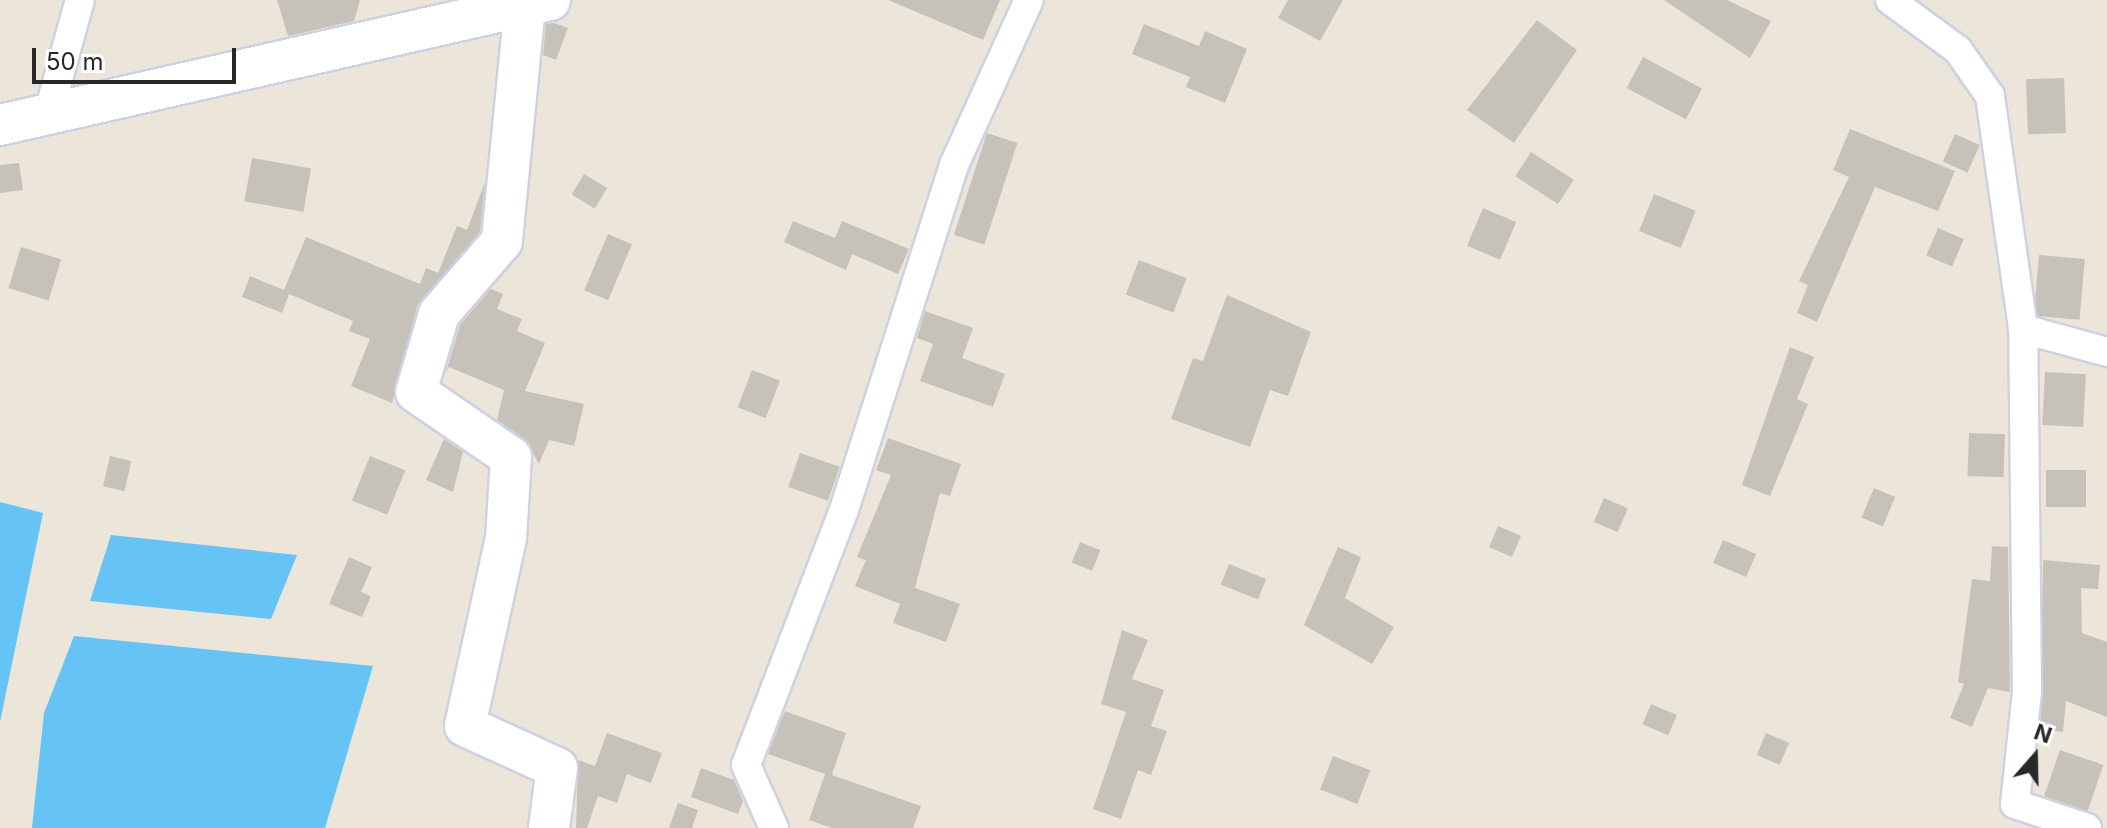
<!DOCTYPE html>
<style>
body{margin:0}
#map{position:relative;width:2107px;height:828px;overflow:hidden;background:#ece5d9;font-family:Inter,sans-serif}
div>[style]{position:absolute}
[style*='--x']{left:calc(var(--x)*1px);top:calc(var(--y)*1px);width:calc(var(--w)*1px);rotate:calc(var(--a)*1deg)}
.water>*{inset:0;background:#65c4f5}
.building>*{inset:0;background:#c7c2b9;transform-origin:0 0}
.roads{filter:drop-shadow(2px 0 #ced1e3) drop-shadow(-2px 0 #ced1e3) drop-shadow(0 2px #ced1e3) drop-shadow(0 -2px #ced1e3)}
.street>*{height:28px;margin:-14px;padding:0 14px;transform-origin:14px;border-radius:14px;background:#fff}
.secondary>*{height:40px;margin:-20px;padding:0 20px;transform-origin:20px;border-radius:20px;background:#fff}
span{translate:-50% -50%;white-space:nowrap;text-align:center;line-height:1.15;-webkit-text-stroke:6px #fff;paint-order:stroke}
.north{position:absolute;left:1995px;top:716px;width:80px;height:80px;-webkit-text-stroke:6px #fff;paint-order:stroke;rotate:20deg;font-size:22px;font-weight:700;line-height:32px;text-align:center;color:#282828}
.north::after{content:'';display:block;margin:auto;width:28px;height:36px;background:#282828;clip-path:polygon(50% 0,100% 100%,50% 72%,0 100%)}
.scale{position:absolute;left:32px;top:48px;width:204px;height:36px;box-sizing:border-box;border:4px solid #282828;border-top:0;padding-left:10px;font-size:24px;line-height:28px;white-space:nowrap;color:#282828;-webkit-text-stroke:6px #fff;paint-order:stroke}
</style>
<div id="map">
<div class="water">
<div style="clip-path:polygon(0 502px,43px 513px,0 722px)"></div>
<div style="clip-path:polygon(111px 535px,297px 555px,271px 619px,90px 601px)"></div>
<div style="clip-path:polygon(74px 636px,373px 666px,325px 828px,32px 828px,44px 713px)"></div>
</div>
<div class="building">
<div style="clip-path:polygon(277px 0,360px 0,354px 21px,288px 36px)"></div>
<div style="clip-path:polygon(888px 0,1000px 0,983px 40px)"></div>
<div style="clip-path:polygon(1288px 0,1343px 0,1320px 41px,1278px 18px)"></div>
<div style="clip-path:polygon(1664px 0,1727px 0,1771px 21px,1750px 58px)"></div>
<div style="clip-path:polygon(1537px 20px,1577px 50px,1514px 143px,1467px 110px)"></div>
<div style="clip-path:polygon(554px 23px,568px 28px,556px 60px,543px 55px,546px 24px)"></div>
<div style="clip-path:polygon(1144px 24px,1199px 46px,1205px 31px,1247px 49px,1225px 103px,1186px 87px,1190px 77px,1132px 54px)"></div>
<div style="left:1643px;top:57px;width:67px;height:35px;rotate:28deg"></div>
<div style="left:2064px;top:78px;width:55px;height:38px;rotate:88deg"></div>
<div style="clip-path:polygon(1850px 129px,1955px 171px,1938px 211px,1875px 187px,1817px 322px,1797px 313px,1808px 285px,1799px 281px,1849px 177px,1833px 170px)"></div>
<div style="left:987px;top:133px;width:32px;height:107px;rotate:18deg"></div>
<div style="left:1955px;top:134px;width:27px;height:30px;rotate:24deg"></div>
<div style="left:1531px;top:152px;width:51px;height:29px;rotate:33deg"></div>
<div style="left:252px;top:158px;width:60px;height:44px;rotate:10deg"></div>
<div style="clip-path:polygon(19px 163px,23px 190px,0 193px,0 165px)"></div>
<div style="left:584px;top:174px;width:27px;height:24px;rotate:31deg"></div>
<div style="clip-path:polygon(485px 182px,480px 232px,417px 307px,392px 403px,351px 386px,370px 339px,349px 331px,353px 321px,289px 294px,282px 313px,242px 297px,250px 276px,284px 290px,306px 237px,420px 284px,426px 268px,438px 273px,457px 226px,467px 230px)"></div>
<div style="left:1654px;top:194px;width:45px;height:40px;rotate:22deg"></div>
<div style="left:1483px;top:208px;width:36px;height:41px;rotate:23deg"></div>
<div style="clip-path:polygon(793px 221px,835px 238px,842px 221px,909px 249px,898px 274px,852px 254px,846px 270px,784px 242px)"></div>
<div style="left:1938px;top:228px;width:28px;height:30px;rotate:23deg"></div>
<div style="left:608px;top:234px;width:26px;height:61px;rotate:23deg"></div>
<div style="left:21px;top:247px;width:42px;height:43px;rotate:17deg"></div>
<div style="left:2039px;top:255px;width:46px;height:61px;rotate:5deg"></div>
<div style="left:1139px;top:260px;width:51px;height:37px;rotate:21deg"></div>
<div style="clip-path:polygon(491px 289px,503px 294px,497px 309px,522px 319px,517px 331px,545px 343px,525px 391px,584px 404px,574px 446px,549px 440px,539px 464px,525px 439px,497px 420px,504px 390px,449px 367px,446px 372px,460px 325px)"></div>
<div style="clip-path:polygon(1227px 295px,1311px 332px,1288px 396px,1270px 390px,1250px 447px,1171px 419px,1193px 358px,1203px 361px)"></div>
<div style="clip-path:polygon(925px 311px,973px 328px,962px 358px,1005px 374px,993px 407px,920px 381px,933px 344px,917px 338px)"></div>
<div style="clip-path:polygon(1790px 347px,1814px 357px,1797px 399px,1808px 404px,1770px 496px,1742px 485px)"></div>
<div style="left:752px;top:370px;width:30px;height:40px;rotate:21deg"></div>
<div style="left:2045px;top:372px;width:41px;height:53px;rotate:3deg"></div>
<div style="left:1969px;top:433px;width:36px;height:43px;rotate:2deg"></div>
<div style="clip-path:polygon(888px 438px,961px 464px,950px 496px,940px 493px,915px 588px,960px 604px,946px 642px,893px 623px,900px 604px,855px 586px,866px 560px,857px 557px,891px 475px,876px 470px)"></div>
<div style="clip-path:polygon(444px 439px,463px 452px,453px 492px,426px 480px)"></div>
<div style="left:800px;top:453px;width:42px;height:36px;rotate:19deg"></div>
<div style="left:110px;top:456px;width:22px;height:31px;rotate:13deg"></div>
<div style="left:370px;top:456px;width:38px;height:48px;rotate:22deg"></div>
<div style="left:2086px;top:470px;width:37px;height:40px;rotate:90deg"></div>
<div style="left:1874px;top:488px;width:23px;height:32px;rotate:23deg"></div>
<div style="left:1604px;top:498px;width:26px;height:26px;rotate:23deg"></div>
<div style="left:1498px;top:526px;width:25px;height:23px;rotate:23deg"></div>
<div style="left:1723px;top:540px;width:36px;height:25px;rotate:23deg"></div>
<div style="left:1080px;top:542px;width:22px;height:22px;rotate:22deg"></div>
<div style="clip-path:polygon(1992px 546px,2008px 547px,2010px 692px,1988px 688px,1972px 727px,1950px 718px,1964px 684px,1958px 682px,1972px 579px,1990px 581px)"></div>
<div style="clip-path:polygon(1338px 547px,1361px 557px,1345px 598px,1394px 627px,1372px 664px,1304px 625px)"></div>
<div style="clip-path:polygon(349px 557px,372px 567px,361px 592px,371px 596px,362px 617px,329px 604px)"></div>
<div style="clip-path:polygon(2043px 560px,2100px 565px,2098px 589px,2081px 588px,2082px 633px,2107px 642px,2107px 717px,2066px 701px,2063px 732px,2040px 729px)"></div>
<div style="left:1229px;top:564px;width:40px;height:22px;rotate:22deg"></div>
<div style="clip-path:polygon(1122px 630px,1148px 640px,1132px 679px,1164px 690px,1151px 726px,1167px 731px,1151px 775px,1138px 770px,1121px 819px,1093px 809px,1126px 712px,1101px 704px)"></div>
<div style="left:1651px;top:704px;width:28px;height:22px;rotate:23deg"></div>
<div style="clip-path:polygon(785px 711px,846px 733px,832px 775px,921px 806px,913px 828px,832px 828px,809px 820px,825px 774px,768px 754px)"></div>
<div style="clip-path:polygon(607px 733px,662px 753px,651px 783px,627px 774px,617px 803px,598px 796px,587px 828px,576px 828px,578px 760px,595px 766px)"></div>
<div style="left:1766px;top:733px;width:25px;height:24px;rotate:23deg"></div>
<div style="left:2060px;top:750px;width:46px;height:49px;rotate:19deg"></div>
<div style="left:1333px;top:756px;width:40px;height:36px;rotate:21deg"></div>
<div style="clip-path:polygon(701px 768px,734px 780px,743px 801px,738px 814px,691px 797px)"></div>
<div style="clip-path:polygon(678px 803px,698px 810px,692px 828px,669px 828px)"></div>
</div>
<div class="roads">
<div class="street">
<div style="--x:1890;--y:0;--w:84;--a:36.3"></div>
<div style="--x:1958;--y:50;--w:56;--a:55.2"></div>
<div style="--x:1990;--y:96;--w:235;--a:81.9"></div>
<div style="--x:48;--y:115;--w:119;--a:-74.5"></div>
<div style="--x:774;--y:828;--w:69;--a:-114"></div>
<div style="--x:746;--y:765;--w:273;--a:-69"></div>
<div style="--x:844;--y:510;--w:362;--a:-72.3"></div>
<div style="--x:954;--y:165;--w:181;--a:-65.6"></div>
<div style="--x:2087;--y:828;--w:76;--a:-161.6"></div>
<div style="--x:2015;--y:804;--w:114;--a:-83.9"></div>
<div style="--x:2027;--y:691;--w:362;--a:-90.6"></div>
<div style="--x:2023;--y:329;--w:87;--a:15.3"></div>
</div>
<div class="secondary">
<div style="--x:525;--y:5;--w:237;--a:95.6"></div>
<div style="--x:502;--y:241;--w:96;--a:130.8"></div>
<div style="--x:439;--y:314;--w:81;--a:106.4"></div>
<div style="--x:416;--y:392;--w:115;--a:34.4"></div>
<div style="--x:511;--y:457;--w:81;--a:93.5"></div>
<div style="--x:506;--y:538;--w:192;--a:102.3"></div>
<div style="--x:465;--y:726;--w:101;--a:24.5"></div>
<div style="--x:557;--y:768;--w:61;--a:97.6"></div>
<div style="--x:0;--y:125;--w:564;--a:-12.8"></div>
</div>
</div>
<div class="north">N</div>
<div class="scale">50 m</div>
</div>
